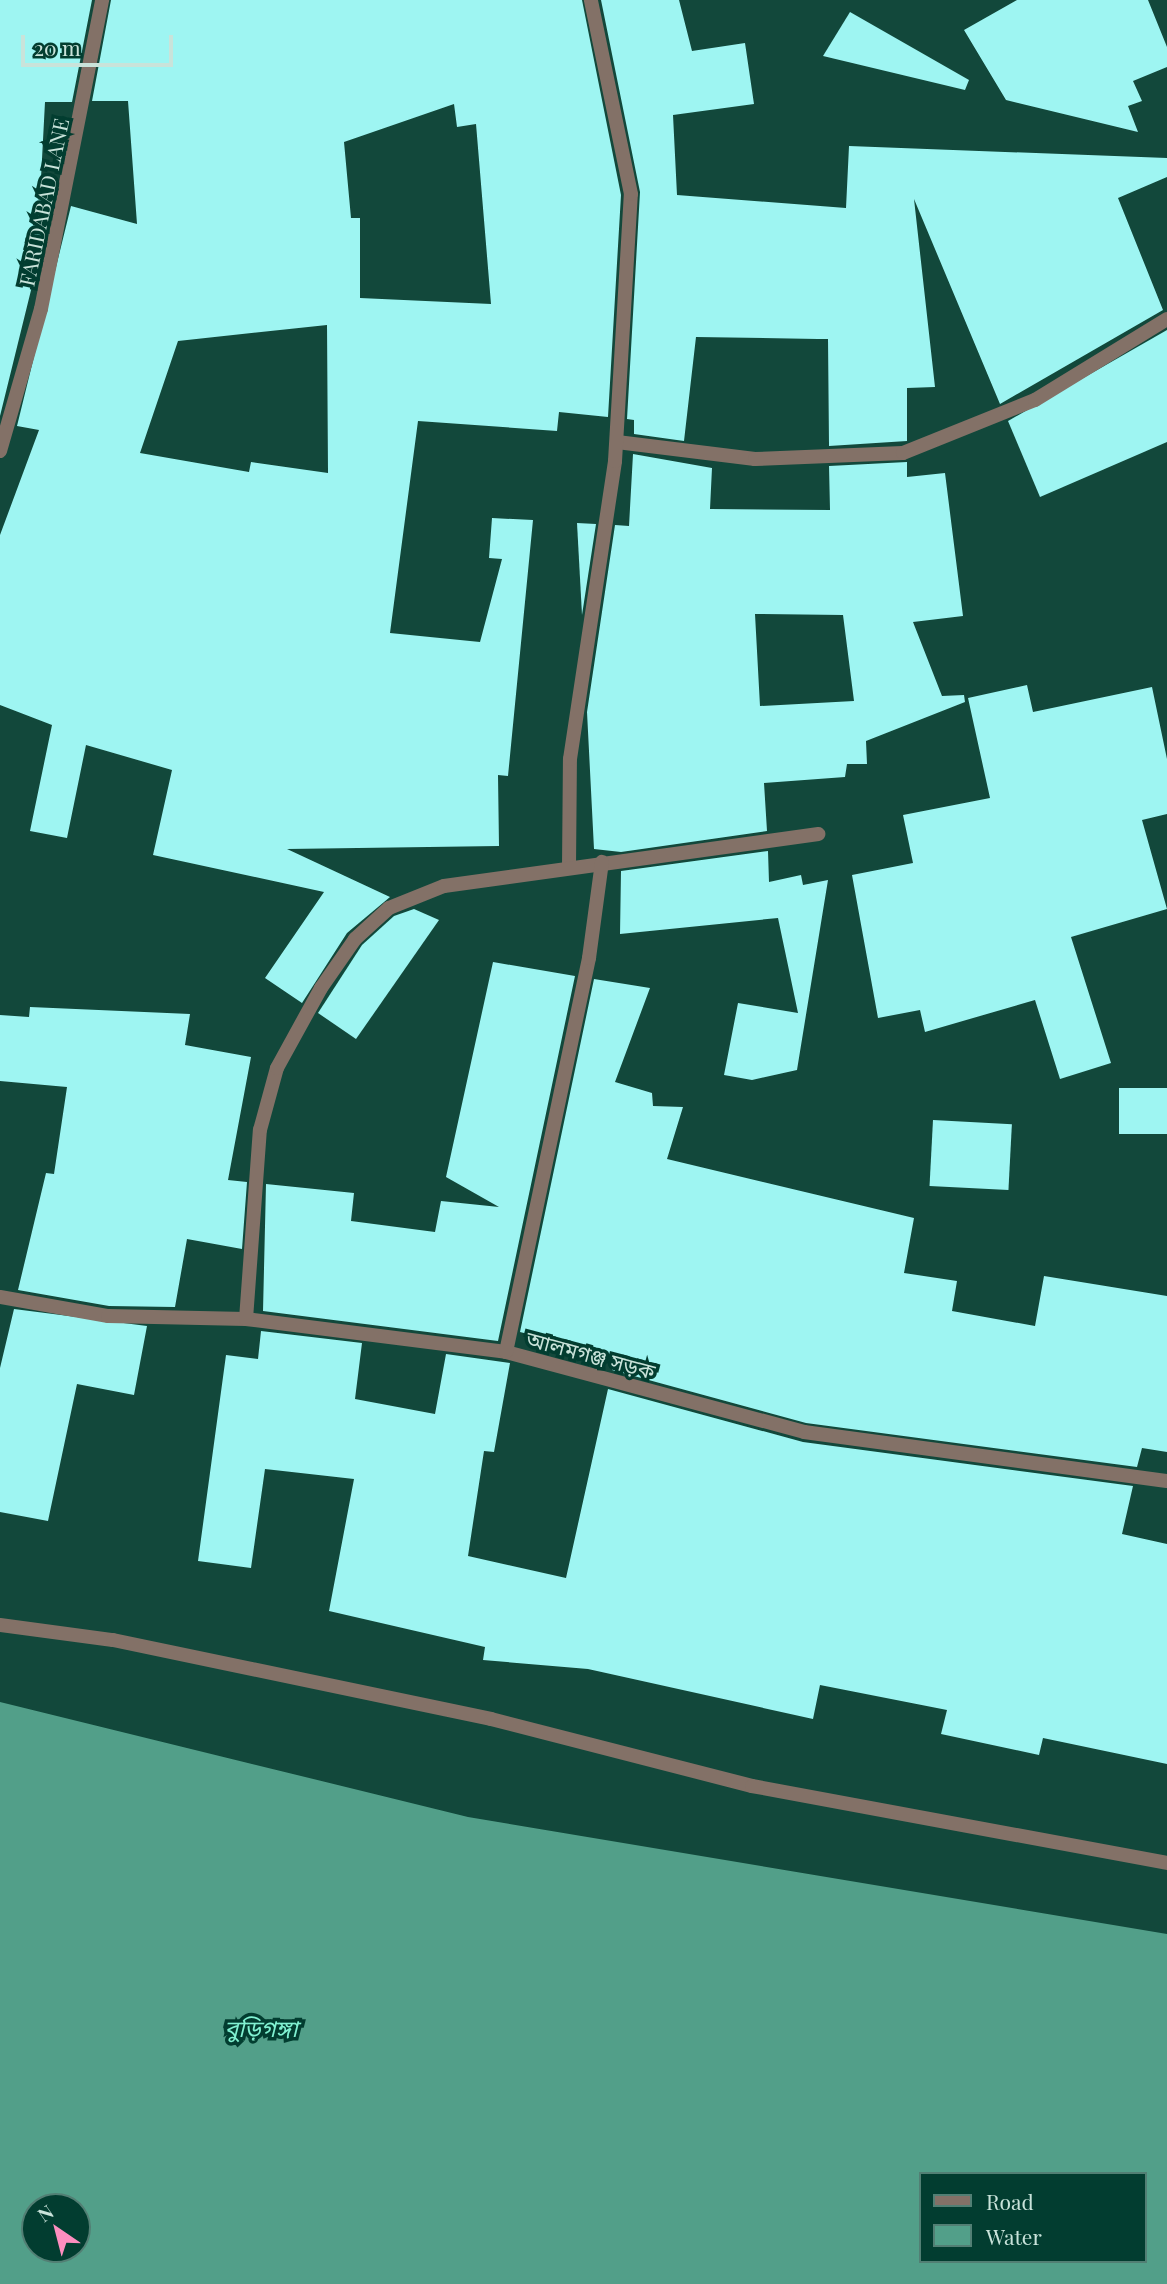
<!DOCTYPE html>
<html>
<head>
<meta charset="utf-8">
<style>
	body { margin:0 }
	#map { position:relative; width:1167px; height:2284px; overflow:hidden; background:#12483b; font-family:"Playfair Display","Noto Sans Bengali",serif }
	div>[style] { position:absolute }
	.water>* { inset:0; background:#529f89 }
	.building>* { inset:0; background:#9ef5f2; transform-origin:0 0 }
	.minor>* { height:14px; margin:-7px; padding:0 7px; transform-origin:7px; border-radius:7px; background:#837167 }
	span { translate:-50% -50%; white-space:nowrap; text-align:center; line-height:1.15; -webkit-text-stroke:7px #023d30; paint-order:stroke }
	.street-label { font-size:21px; color:#c9e3da }
	.water-label { font-size:23px; color:#81f2d2; font-style:italic }
	.legend { position:absolute; left:919px; top:2172px; width:228px; height:91px; box-sizing:border-box; background:#023d30; border:2px solid #527f74; margin:0; padding:9px 12px; list-style:none; font-size:21px; color:#c9e3da }
	.legend li { display:flex; align-items:center; gap:14px; height:35px }
	.legend b { width:35px; border:2px solid #527f74 }
	.north { position:absolute; left:21px; top:2193px; width:70px; height:70px; box-sizing:border-box; background:#023d30; border:2px solid #527f74; border-radius:50%; rotate:325deg; font-size:19px; font-weight:700; line-height:28px; text-align:center; color:#c9e3da }
	.north::after { content:''; display:block; margin:auto; width:24px; height:32px; background:#fd8ebf; clip-path:polygon(50% 0,100% 100%,50% 72%,0 100%) }
	.scale { position:absolute; left:21px; top:35px; width:152px; height:32px; box-sizing:border-box; border:4px solid #c9e3da; border-top:0; padding-left:9px; font-size:21px; line-height:24px; white-space:nowrap; color:#c9e3da; -webkit-text-stroke:5px #023d30; paint-order:stroke }
</style>
</head>
<body>
<div id="map">
	<div class="water">
		<div style="clip-path:polygon(evenodd,0 1702px,468px 1817px,1167px 1934px,1167px 2284px,0 2284px,0 1702px,920px 2174px,1144px 2174px,1144px 2261px,920px 2261px,920px 2174px,0 1702px,35px 2207px,77px 2207px,77px 2249px,35px 2249px,35px 2207px)"></div>
	</div>
	<div class="building">
		<div style="clip-path:polygon(0 0,92px 0,72px 102px,45px 102px,40px 197px,53px 201px,0 416px)"></div>
		<div style="clip-path:polygon(evenodd,111px 0,582px 0,621px 195px,608px 417px,559px 412px,557px 431px,418px 421px,390px 633px,480px 642px,502px 559px,489px 558px,492px 518px,533px 520px,508px 776px,498px 775px,499px 846px,287px 849px,390px 897px,347px 933px,302px 1003px,265px 978px,324px 892px,153px 855px,172px 770px,86px 745px,67px 838px,30px 831px,52px 725px,0 705px,0 535px,39px 430px,17px 426px,71px 206px,137px 224px,128px 101px,92px 101px,111px 0,454px 104px,457px 127px,476px 124px,491px 304px,360px 298px,360px 218px,351px 218px,344px 142px,454px 104px,111px 0,327px 325px,328px 473px,251px 462px,249px 472px,140px 453px,178px 341px,327px 325px)"></div>
		<div style="clip-path:polygon(601px 0,679px 0,692px 51px,745px 43px,754px 104px,673px 115px,677px 195px,846px 208px,849px 146px,1167px 158px,1167px 177px,1118px 198px,1163px 310px,1000px 404px,914px 199px,935px 387px,907px 388px,907px 441px,829px 446px,828px 339px,818px 339px,696px 337px,684px 441px,634px 434px,634px 420px,627px 419px,640px 192px)"></div>
		<div style="clip-path:polygon(1017px 0,1148px 0,1167px 47px,1167px 67px,1133px 81px,1142px 101px,1128px 106px,1138px 132px,1006px 100px,964px 30px)"></div>
		<div style="clip-path:polygon(850px 12px,969px 80px,965px 90px,823px 56px)"></div>
		<div style="clip-path:polygon(1167px 330px,1167px 442px,1040px 497px,1008px 421px)"></div>
		<div style="clip-path:polygon(evenodd,633px 454px,712px 468px,710px 509px,830px 510px,829px 466px,907px 462px,907px 477px,945px 473px,963px 616px,913px 622px,942px 696px,964px 695px,965px 702px,866px 741px,867px 764px,847px 764px,845px 777px,764px 783px,767px 831px,621px 852px,594px 849px,587px 712px,615px 525px,629px 526px,633px 454px,755px 614px,843px 615px,854px 701px,760px 706px,755px 614px)"></div>
		<div style="clip-path:polygon(577px 523px,596px 524px,582px 615px)"></div>
		<div style="clip-path:polygon(1027px 685px,1033px 712px,1152px 687px,1167px 759px,1167px 814px,1142px 820px,1167px 909px,1071px 937px,1111px 1063px,1060px 1079px,1035px 1000px,925px 1032px,920px 1010px,878px 1018px,852px 875px,913px 863px,903px 815px,990px 798px,968px 698px)"></div>
		<div style="clip-path:polygon(768px 851px,769px 882px,801px 875px,803px 885px,828px 880px,797px 1070px,752px 1080px,724px 1075px,738px 1003px,798px 1013px,778px 918px,620px 934px,621px 871px)"></div>
		<div style="clip-path:polygon(414px 909px,439px 920px,356px 1039px,318px 1013px,362px 945px,394px 916px)"></div>
		<div style="clip-path:polygon(493px 962px,575px 976px,498px 1341px,263px 1311px,266px 1184px,354px 1193px,351px 1221px,435px 1232px,441px 1201px,499px 1207px,446px 1177px)"></div>
		<div style="clip-path:polygon(594px 979px,650px 988px,615px 1082px,652px 1093px,653px 1106px,683px 1107px,667px 1159px,914px 1218px,904px 1273px,957px 1281px,952px 1311px,1035px 1326px,1044px 1276px,1167px 1296px,1167px 1452px,1142px 1448px,1137px 1467px,806px 1423px,612px 1370px,615px 1356px,520px 1332px)"></div>
		<div style="clip-path:polygon(30px 1007px,190px 1014px,185px 1045px,251px 1057px,228px 1180px,247px 1182px,242px 1249px,187px 1239px,175px 1307px,109px 1306px,18px 1290px,46px 1173px,54px 1174px,67px 1087px,0 1081px,0 1015px,29px 1017px)"></div>
		<div style="left:1167px;top:1088px;width:46px;height:48px;rotate:90deg"></div>
		<div style="left:933px;top:1120px;width:79px;height:66px;rotate:3deg"></div>
		<div style="clip-path:polygon(14px 1309px,147px 1326px,134px 1395px,77px 1384px,48px 1521px,0 1512px,0 1368px)"></div>
		<div style="clip-path:polygon(261px 1331px,362px 1343px,355px 1399px,435px 1414px,446px 1354px,510px 1363px,494px 1452px,484px 1451px,468px 1556px,566px 1578px,608px 1389px,803px 1442px,1133px 1486px,1122px 1534px,1167px 1544px,1167px 1764px,1043px 1738px,1039px 1755px,941px 1734px,947px 1710px,820px 1685px,813px 1719px,588px 1669px,483px 1660px,485px 1647px,329px 1611px,354px 1479px,265px 1469px,251px 1568px,198px 1561px,226px 1355px,258px 1359px)"></div>
	</div>
	<div class="minor">
		<div style="left:617px;top:442px;width:139px;rotate:7deg"></div>
		<div style="left:755px;top:459px;width:148px;rotate:-2.3deg"></div>
		<div style="left:903px;top:453px;width:142px;rotate:-21.9deg"></div>
		<div style="left:1035px;top:400px;width:155px;rotate:-31.5deg"></div>
		<div style="left:0;top:451px;width:148px;rotate:-73.9deg"></div>
		<div style="left:41px;top:309px;width:315px;rotate:-78.8deg"></div>
		<div style="left:569px;top:867px;width:108px;rotate:-89.5deg"></div>
		<div style="left:570px;top:759px;width:301px;rotate:-81.4deg"></div>
		<div style="left:615px;top:461px;width:267px;rotate:-86.6deg"></div>
		<div style="left:631px;top:194px;width:198px;rotate:-101.7deg"></div>
		<div style="left:0;top:1297px;width:110px;rotate:10deg"></div>
		<div style="left:108px;top:1316px;width:138px;rotate:1.2deg"></div>
		<div style="left:246px;top:1319px;width:262px;rotate:7.2deg"></div>
		<div style="left:506px;top:1352px;width:309px;rotate:15deg"></div>
		<div style="left:804px;top:1432px;width:366px;rotate:7.7deg"></div>
		<div style="left:246px;top:1319px;width:190px;rotate:-85.8deg"></div>
		<div style="left:260px;top:1130px;width:64px;rotate:-74.7deg"></div>
		<div style="left:277px;top:1068px;width:91px;rotate:-61.2deg"></div>
		<div style="left:321px;top:988px;width:60px;rotate:-55.2deg"></div>
		<div style="left:355px;top:939px;width:46px;rotate:-42.4deg"></div>
		<div style="left:389px;top:908px;width:59px;rotate:-21.8deg"></div>
		<div style="left:444px;top:886px;width:378px;rotate:-7.9deg"></div>
		<div style="left:506px;top:1352px;width:403px;rotate:-78.1deg"></div>
		<div style="left:589px;top:958px;width:97px;rotate:-82.3deg"></div>
		<div style="left:0;top:1625px;width:114px;rotate:7.6deg"></div>
		<div style="left:113px;top:1640px;width:386px;rotate:11.8deg"></div>
		<div style="left:491px;top:1719px;width:269px;rotate:14.4deg"></div>
		<div style="left:752px;top:1786px;width:422px;rotate:10.5deg"></div>
	</div>
	<div class="street-label">
		<span style="left:43px;top:202px;rotate:-78deg">FARIDABAD LANE</span>
		<span style="left:591px;top:1354px;rotate:15deg">আলমগঞ্জ সড়ক</span>
	</div>
	<div class="water-label">
		<span style="left:261px;top:2028px">বুড়িগঙ্গা</span>
	</div>
	<ul class="legend">
	<li><b style="height:9px;background:#837167"></b>Road</li>
	<li><b style="height:19px;background:#529f89"></b>Water</li>
	</ul>
	<div class="north">N</div>
	<div class="scale">20 m</div>
</div>
</body>
</html>
